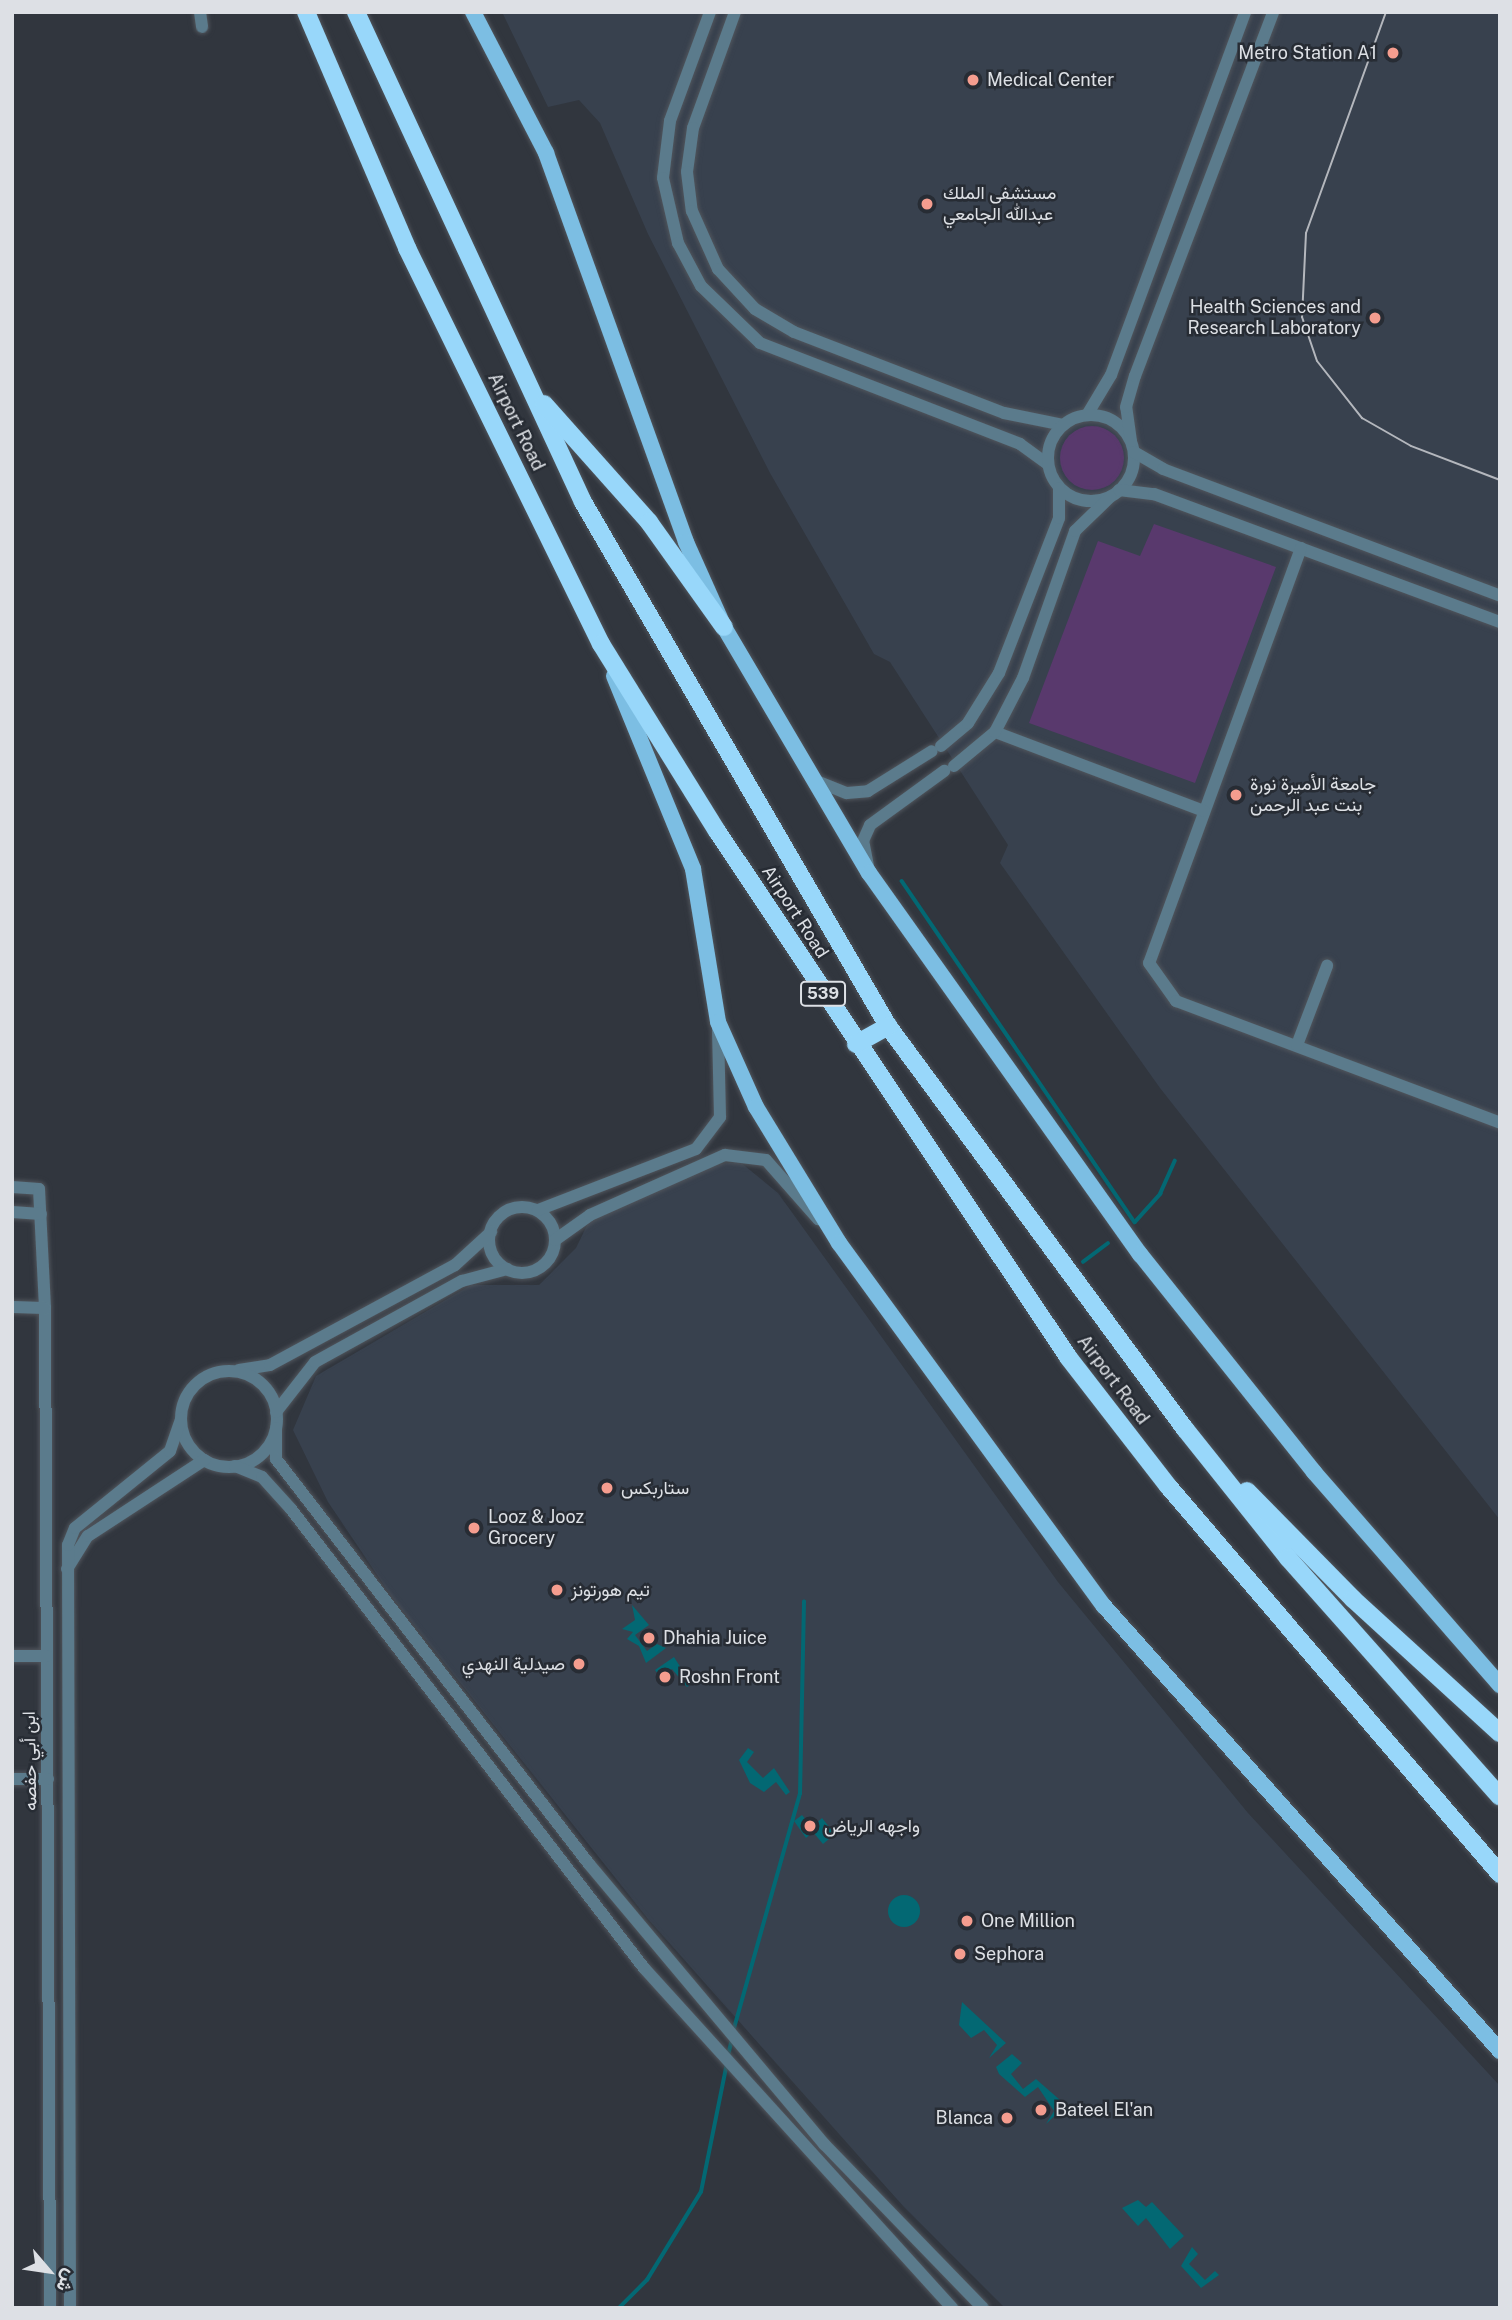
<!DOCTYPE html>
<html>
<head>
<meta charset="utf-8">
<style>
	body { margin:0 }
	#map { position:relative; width:1512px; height:2320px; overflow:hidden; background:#31363e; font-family:"Public Sans",Vazirmatn,sans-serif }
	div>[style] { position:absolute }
	.built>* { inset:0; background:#38414e }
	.green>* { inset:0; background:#59396d }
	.round { border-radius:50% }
	.water>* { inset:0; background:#036873 }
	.stream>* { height:3.5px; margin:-1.75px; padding:0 1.75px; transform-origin:1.75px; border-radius:1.75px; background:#036873 }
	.roads { filter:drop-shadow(0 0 2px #50555c) drop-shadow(0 0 2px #50555c) }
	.minor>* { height:12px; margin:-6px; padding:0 6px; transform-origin:6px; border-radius:6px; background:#5b7b8c }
	.minor>.ring { margin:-6px; padding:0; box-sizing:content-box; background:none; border:12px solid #5b7b8c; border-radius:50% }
	.major>* { height:16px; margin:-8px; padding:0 8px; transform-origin:8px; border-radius:8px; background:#7cbee3 }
	.highway>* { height:18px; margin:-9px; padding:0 9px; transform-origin:9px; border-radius:9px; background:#98d7fa }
	.tram>* { height:2px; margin:-1px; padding:0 1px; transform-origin:1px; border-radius:1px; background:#b4b7bd }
	.dots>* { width:19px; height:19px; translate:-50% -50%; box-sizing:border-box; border:4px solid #272c34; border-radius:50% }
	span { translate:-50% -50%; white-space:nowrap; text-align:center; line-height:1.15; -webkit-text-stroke:5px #272c34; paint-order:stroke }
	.shield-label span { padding:2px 5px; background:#272c34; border:2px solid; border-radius:5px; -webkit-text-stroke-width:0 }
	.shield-label { font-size:16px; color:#dde0e5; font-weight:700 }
	.poi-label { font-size:18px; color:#dde0e5 }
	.right { translate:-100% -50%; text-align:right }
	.left { translate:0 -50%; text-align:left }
	.street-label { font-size:18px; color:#dde0e5 }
	.frame { position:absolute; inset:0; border:14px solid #dde0e5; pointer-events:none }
	.north { position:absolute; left:14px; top:2236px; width:70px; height:70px; -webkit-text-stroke:5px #272c34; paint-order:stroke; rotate:119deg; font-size:19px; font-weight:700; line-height:28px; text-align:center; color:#dde0e5 }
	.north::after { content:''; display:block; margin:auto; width:24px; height:32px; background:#dde0e5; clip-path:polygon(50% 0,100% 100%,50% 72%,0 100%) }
</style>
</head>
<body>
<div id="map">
	<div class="built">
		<div style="clip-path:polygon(502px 12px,1500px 12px,1500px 1520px,1160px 1088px,1000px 863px,1008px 845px,890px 662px,874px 654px,770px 473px,648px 234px,600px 123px,579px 100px,548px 107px)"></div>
		<div style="clip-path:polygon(740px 1162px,778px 1193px,1058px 1582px,1248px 1813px,1500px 2086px,1500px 2308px,1005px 2308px,903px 2206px,648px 1919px,392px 1597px,328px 1502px,293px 1430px,316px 1376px,471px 1285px,539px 1285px,576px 1248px,590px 1219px,718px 1164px)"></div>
	</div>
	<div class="green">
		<div class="round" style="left:1060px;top:426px;width:64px;height:64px"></div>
		<div style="clip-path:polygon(1154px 524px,1276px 567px,1195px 783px,1029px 723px,1098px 541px,1140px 556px)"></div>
	</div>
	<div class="water">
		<div style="clip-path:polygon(632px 1605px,649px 1625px,635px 1635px,647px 1651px,657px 1644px,666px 1648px,646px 1663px,639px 1646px,627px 1639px,633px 1632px,622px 1629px,635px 1620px)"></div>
		<div style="clip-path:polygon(674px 1657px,691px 1684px,687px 1687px,672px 1669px,660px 1677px,655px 1670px)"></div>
		<div style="clip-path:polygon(748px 1748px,754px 1752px,747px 1762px,763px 1778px,774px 1768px,790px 1792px,786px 1795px,776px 1782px,764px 1792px,750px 1783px,739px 1760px)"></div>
		<div style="clip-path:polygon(802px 1815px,812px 1827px,822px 1818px,835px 1834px,823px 1844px,813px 1832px,806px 1838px,794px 1821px)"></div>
		<div class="round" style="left:888px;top:1895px;width:32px;height:32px"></div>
		<div style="clip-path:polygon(962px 2002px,1006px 2043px,989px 2058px,997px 2045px,984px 2030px,971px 2038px,959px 2025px)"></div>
		<div style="clip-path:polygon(1012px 2054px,1022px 2063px,1011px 2074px,1023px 2089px,1036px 2079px,1060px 2100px,1063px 2108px,1046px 2124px,1054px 2111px,1038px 2087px,1025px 2097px,999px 2074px,996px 2067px)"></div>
		<div style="clip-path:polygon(1138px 2200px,1146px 2207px,1152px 2202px,1184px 2236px,1170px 2249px,1146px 2218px,1138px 2226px,1122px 2208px)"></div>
		<div style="clip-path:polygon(1192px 2247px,1198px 2254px,1189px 2264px,1205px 2280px,1215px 2271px,1219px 2275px,1201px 2288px,1181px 2266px)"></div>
	</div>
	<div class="stream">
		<div style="left:902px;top:881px;width:413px;rotate:55.7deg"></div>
		<div style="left:1135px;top:1222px;width:38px;rotate:-48deg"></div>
		<div style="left:1160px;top:1194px;width:36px;rotate:-66deg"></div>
		<div style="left:1083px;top:1262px;width:31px;rotate:-37deg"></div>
		<div style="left:733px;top:2032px;width:247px;rotate:-74.3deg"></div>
		<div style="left:800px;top:1794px;width:192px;rotate:-88.8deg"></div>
		<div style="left:728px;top:2056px;width:17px;rotate:-77deg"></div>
		<div style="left:619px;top:2308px;width:40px;rotate:-45deg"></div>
		<div style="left:647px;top:2280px;width:103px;rotate:-58.5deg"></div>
		<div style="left:701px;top:2192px;width:132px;rotate:-78.6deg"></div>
	</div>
	<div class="roads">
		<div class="minor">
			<div style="left:200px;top:12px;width:15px;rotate:82deg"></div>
			<div style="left:710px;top:12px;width:116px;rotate:110.2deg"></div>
			<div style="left:670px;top:121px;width:57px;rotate:97deg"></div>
			<div style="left:663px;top:178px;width:67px;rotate:77deg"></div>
			<div style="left:678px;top:243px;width:49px;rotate:61.9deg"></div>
			<div style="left:701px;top:286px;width:82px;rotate:44deg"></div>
			<div style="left:760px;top:343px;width:279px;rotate:21.2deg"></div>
			<div style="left:1020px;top:444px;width:34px;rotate:36deg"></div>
			<div style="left:735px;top:12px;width:123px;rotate:109.9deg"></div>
			<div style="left:693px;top:128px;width:44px;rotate:97.8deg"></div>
			<div style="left:687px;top:172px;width:39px;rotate:83deg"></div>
			<div style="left:692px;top:211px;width:64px;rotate:65.9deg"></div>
			<div style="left:718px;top:269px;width:54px;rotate:47.2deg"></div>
			<div style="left:755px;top:309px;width:45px;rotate:30.5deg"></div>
			<div style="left:794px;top:332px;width:225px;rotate:21.1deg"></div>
			<div style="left:1004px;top:413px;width:60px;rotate:11.5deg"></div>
			<div style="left:1087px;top:415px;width:47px;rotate:-59deg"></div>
			<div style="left:1111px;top:375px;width:387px;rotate:-69.7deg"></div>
			<div class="ring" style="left:1048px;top:415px;width:74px;height:74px"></div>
			<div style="left:1131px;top:441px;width:34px;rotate:-98deg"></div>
			<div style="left:1126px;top:407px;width:32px;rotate:-74deg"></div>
			<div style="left:1135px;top:376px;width:389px;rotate:-69.2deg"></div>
			<div style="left:1134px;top:452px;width:34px;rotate:30deg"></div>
			<div style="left:1163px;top:469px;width:360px;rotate:20.6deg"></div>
			<div style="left:1119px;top:490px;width:35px;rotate:7deg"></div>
			<div style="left:1154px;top:494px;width:369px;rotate:20.3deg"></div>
			<div style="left:1301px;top:548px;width:442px;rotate:110.1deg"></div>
			<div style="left:1149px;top:963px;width:47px;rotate:54.6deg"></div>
			<div style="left:1176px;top:1001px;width:346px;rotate:20.6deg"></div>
			<div style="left:995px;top:732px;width:223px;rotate:20.7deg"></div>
			<div style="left:941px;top:746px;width:35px;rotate:-40deg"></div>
			<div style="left:968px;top:723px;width:59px;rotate:-58.2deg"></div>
			<div style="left:999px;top:673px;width:166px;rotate:-68.8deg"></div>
			<div style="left:1059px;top:518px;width:30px;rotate:-90deg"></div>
			<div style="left:954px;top:766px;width:53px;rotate:-39.7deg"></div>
			<div style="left:995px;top:732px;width:61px;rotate:-62.6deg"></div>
			<div style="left:1023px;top:678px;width:156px;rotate:-70.5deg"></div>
			<div style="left:1075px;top:531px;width:49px;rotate:-44.2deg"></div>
			<div style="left:814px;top:780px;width:35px;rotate:22deg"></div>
			<div style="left:847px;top:793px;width:21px;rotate:-5deg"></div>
			<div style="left:868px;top:791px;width:75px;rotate:-32deg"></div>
			<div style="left:868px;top:866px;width:25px;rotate:-101deg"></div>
			<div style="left:863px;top:841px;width:17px;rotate:-66deg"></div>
			<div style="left:870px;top:825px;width:92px;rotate:-36.1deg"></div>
			<div style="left:1297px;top:1045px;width:85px;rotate:-69.2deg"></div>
			<div style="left:12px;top:1187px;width:27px;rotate:4deg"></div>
			<div style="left:39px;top:1189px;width:119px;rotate:87.1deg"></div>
			<div style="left:45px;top:1308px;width:1000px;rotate:89.71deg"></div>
			<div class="ring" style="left:489px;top:1207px;width:54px;height:54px"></div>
			<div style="left:538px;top:1210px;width:169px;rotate:-21.1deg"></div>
			<div style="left:696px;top:1149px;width:40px;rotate:-53deg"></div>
			<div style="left:720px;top:1117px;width:91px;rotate:-91.3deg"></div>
			<div style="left:12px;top:1212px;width:29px;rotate:4deg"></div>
			<div style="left:555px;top:1240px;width:43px;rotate:-35.5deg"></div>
			<div style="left:590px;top:1215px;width:148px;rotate:-24deg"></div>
			<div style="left:725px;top:1155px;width:41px;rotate:7deg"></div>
			<div style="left:766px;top:1160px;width:79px;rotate:48.6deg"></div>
			<div style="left:12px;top:1307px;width:33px;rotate:2deg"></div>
			<div style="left:239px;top:1370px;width:31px;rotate:-9deg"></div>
			<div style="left:270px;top:1365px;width:210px;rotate:-28.4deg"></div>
			<div style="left:455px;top:1265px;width:49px;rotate:-42.5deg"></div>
			<div class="ring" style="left:181px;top:1371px;width:84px;height:84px"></div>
			<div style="left:276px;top:1412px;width:63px;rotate:-52deg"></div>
			<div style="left:315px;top:1362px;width:168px;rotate:-28.9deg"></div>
			<div style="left:462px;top:1281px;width:47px;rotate:-14.9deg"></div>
			<div style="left:276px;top:1428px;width:31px;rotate:90deg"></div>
			<div style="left:276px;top:1459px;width:512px;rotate:52.3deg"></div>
			<div style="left:589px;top:1864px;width:366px;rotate:50deg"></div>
			<div style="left:824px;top:2144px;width:228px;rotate:45.9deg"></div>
			<div style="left:235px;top:1466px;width:29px;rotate:22deg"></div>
			<div style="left:262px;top:1477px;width:43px;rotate:47.8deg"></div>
			<div style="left:291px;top:1509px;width:579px;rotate:52.44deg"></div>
			<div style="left:644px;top:1968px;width:459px;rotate:47.8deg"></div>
			<div style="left:67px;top:1569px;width:39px;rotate:-58deg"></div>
			<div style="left:88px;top:1536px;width:139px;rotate:-33.2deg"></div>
			<div style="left:12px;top:1656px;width:35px"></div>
			<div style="left:12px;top:1779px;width:36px"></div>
			<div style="left:70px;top:2308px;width:763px;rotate:-90.15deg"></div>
			<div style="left:68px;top:1545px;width:18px;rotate:-68deg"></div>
			<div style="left:75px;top:1528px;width:122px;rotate:-39deg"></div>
			<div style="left:170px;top:1451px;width:34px;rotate:-71deg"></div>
		</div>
		<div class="major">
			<div style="left:473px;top:12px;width:159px;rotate:62.6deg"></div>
			<div style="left:546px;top:153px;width:413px;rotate:70.2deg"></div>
			<div style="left:686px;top:542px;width:93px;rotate:65.9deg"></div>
			<div style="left:724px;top:627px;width:286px;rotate:59.5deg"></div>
			<div style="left:869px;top:873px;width:468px;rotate:54.6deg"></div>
			<div style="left:1140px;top:1254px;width:279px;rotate:51.4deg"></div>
			<div style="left:1314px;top:1472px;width:283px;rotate:48.9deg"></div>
			<div style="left:614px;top:676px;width:209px;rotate:67.7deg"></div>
			<div style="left:693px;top:869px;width:155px;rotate:80.7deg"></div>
			<div style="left:718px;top:1022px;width:93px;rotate:65.9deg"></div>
			<div style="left:756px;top:1107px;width:159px;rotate:58.6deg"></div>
			<div style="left:839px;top:1243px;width:449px;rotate:53.9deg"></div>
			<div style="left:1104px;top:1606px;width:596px;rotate:48.33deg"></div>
		</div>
		<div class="highway">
			<div style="left:306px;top:12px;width:257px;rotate:66.8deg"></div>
			<div style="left:407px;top:248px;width:441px;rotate:63.9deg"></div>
			<div style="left:601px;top:644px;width:220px;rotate:58.2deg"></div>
			<div style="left:717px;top:831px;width:632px;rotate:56.28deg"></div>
			<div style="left:1068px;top:1357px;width:163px;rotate:52.2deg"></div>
			<div style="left:1168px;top:1486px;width:511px;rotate:49.45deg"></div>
			<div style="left:356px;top:12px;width:540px;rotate:65.14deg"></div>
			<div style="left:583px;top:502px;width:606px;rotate:59.8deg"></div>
			<div style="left:888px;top:1026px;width:501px;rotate:53.61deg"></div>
			<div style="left:1185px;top:1429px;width:165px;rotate:51.4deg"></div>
			<div style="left:1288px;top:1558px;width:319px;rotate:48.4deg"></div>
			<div style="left:544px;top:404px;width:158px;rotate:48.3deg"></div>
			<div style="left:649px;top:522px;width:129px;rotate:54.5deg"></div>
			<div style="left:856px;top:1044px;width:37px;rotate:-29deg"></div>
			<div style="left:1247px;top:1491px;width:151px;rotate:45.5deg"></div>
			<div style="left:1353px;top:1599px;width:199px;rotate:42.4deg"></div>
		</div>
	</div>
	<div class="tram">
		<div style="left:1386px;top:12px;width:235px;rotate:109.9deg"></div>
		<div style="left:1306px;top:233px;width:84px;rotate:92.7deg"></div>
		<div style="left:1302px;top:317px;width:46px;rotate:71.2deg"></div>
		<div style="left:1317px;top:361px;width:73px;rotate:51.7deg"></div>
		<div style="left:1362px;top:418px;width:56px;rotate:29.7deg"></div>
		<div style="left:1411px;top:446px;width:95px;rotate:20.9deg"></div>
	</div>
	<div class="dots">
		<div style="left:1393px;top:53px;background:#f59d8f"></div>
		<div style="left:973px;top:80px;background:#f59d8f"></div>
		<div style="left:927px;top:204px;background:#f59d8f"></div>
		<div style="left:1375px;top:318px;background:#f59d8f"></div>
		<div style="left:1236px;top:795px;background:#f59d8f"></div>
		<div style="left:607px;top:1488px;background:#f59d8f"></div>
		<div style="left:474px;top:1528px;background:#f59d8f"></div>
		<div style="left:557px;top:1590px;background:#f59d8f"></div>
		<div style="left:649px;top:1638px;background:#f59d8f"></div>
		<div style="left:579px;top:1664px;background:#f59d8f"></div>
		<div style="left:665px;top:1677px;background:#f59d8f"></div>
		<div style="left:810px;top:1826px;background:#f59d8f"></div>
		<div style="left:967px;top:1921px;background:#f59d8f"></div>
		<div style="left:960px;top:1954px;background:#f59d8f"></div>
		<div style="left:1041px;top:2110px;background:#f59d8f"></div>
		<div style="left:1007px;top:2118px;background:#f59d8f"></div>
	</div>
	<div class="shield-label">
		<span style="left:823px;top:994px">539</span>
	</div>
	<div class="poi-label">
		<span class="right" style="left:1377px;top:53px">Metro Station A1</span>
		<span class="left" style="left:987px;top:80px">Medical Center</span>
		<span class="left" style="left:943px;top:204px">مستشفى الملك<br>عبدالله الجامعي</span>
		<span class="right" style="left:1361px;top:318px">Health Sciences and<br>Research Laboratory</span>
		<span class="left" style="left:1250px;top:795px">جامعة الأميرة نورة<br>بنت عبد الرحمن</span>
		<span class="left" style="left:621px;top:1488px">ستاربكس</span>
		<span class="left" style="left:488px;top:1528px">Looz &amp; Jooz<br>Grocery</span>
		<span class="left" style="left:571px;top:1590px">تيم هورتونز</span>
		<span class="left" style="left:663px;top:1638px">Dhahia Juice</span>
		<span class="right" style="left:565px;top:1664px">صيدلية النهدي</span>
		<span class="left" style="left:679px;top:1677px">Roshn Front</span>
		<span class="left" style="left:824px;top:1826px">واجهه الرياض</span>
		<span class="left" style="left:981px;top:1921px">One Million</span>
		<span class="left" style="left:974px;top:1954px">Sephora</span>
		<span class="left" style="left:1055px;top:2110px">Bateel El'an</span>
		<span class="right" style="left:993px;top:2118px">Blanca</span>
	</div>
	<div class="street-label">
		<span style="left:516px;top:422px;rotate:64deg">Airport Road</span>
		<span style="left:795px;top:912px;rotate:57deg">Airport Road</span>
		<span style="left:1113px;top:1380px;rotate:53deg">Airport Road</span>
		<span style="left:30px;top:1761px;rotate:-91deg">ابن أبي حفصه</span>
	</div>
	<div class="frame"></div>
	<div class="north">ش</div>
</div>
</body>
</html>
